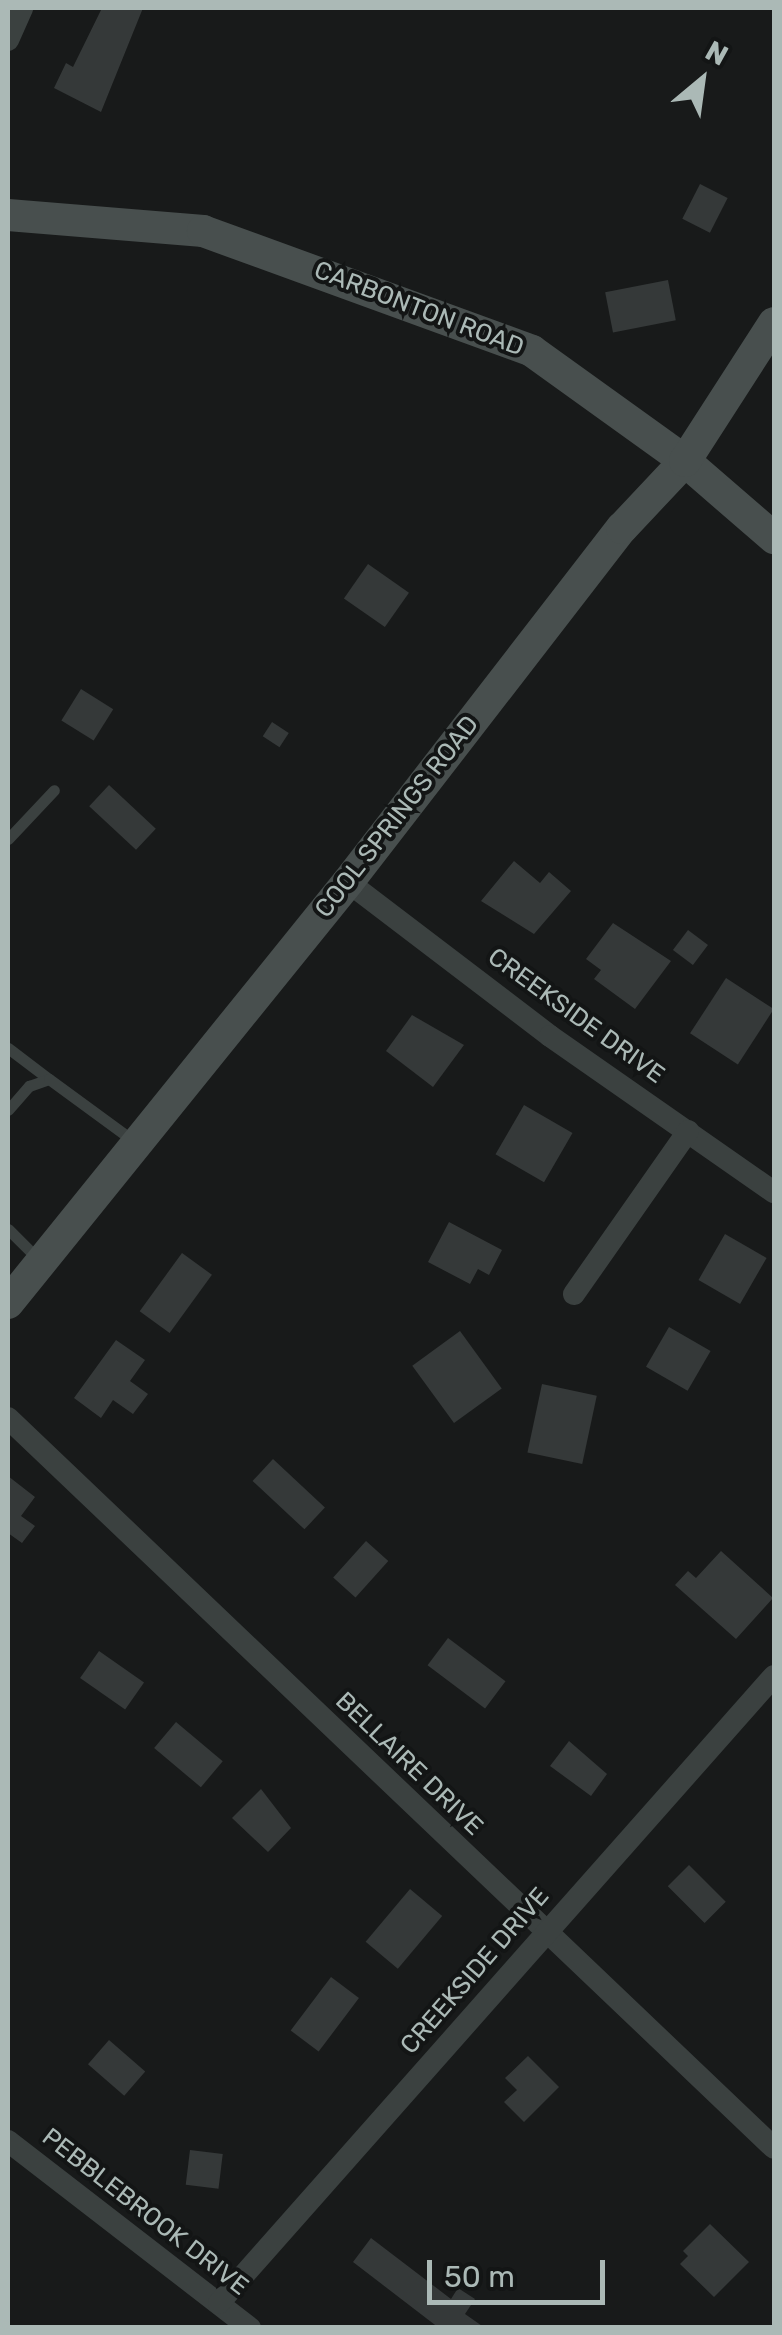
<!DOCTYPE html>
<html>
<head>
<meta charset="utf-8">
<style>
	body { margin:0 }
	#map { position:relative; width:782px; height:2335px; overflow:hidden; background:#181a1a; font-family:Rubik,sans-serif }
	div>[style] { position:absolute }
	.building>* { inset:0; background:#353939; transform-origin:0 0 }
	.lane>* { height:11px; margin:-5.5px; padding:0 5.5px; transform-origin:5.5px; border-radius:5.5px; background:#3b4140 }
	.street>* { height:22px; margin:-11px; padding:0 11px; transform-origin:11px; border-radius:11px; background:#3b4140 }
	.secondary>* { height:32px; margin:-16px; padding:0 16px; transform-origin:16px; border-radius:16px; background:#484f4e }
	span { translate:-50% -50%; white-space:nowrap; text-align:center; line-height:1.15; -webkit-text-stroke:8px #131515; paint-order:stroke }
	.street-label { font-size:25px; color:#abb9b6 }
	.frame { position:absolute; inset:0; border:10px solid #abb9b6; pointer-events:none }
	.north { position:absolute; left:652px; top:30px; width:100px; height:100px; -webkit-text-stroke:8px #131515; paint-order:stroke; rotate:29deg; font-size:28px; font-weight:700; line-height:40px; text-align:center; color:#abb9b6 }
	.north::after { content:''; display:block; margin:auto; width:35px; height:45px; background:#abb9b6; clip-path:polygon(50% 0,100% 100%,50% 72%,0 100%) }
	.scale { position:absolute; left:427px; top:2260px; width:178px; height:45px; box-sizing:border-box; border:5px solid #abb9b6; border-top:0; padding-left:12px; font-size:30px; line-height:35px; white-space:nowrap; color:#abb9b6; -webkit-text-stroke:8px #131515; paint-order:stroke }
</style>
</head>
<body>
<div id="map">
	<div class="building">
		<div style="clip-path:polygon(102px 8px,143px 8px,101px 112px,54px 88px,66px 63px,73px 67px)"></div>
		<div style="left:700px;top:184px;width:31px;height:39px;rotate:27deg"></div>
		<div style="left:668px;top:280px;width:41px;height:64px;rotate:79deg"></div>
		<div style="left:368px;top:564px;width:50px;height:42px;rotate:35deg"></div>
		<div style="left:81px;top:689px;width:38px;height:37px;rotate:32deg"></div>
		<div style="left:272px;top:722px;width:20px;height:17px;rotate:33deg"></div>
		<div style="left:109px;top:785px;width:64px;height:29px;rotate:43deg"></div>
		<div style="clip-path:polygon(514px 861px,540px 883px,549px 872px,571px 891px,534px 934px,481px 901px)"></div>
		<div style="clip-path:polygon(613px 923px,671px 961px,635px 1009px,594px 979px,601px 970px,586px 959px)"></div>
		<div style="left:688px;top:930px;width:25px;height:25px;rotate:37deg"></div>
		<div style="left:726px;top:978px;width:57px;height:66px;rotate:33deg"></div>
		<div style="clip-path:polygon(412px 1015px,464px 1045px,433px 1087px,386px 1051px)"></div>
		<div style="left:524px;top:1105px;width:56px;height:57px;rotate:30deg"></div>
		<div style="clip-path:polygon(449px 1222px,502px 1250px,489px 1275px,478px 1269px,470px 1284px,428px 1262px)"></div>
		<div style="left:725px;top:1234px;width:48px;height:53px;rotate:30deg"></div>
		<div style="left:182px;top:1253px;width:37px;height:72px;rotate:36deg"></div>
		<div style="left:669px;top:1327px;width:48px;height:46px;rotate:30deg"></div>
		<div style="left:460px;top:1331px;width:71px;height:59px;rotate:54deg"></div>
		<div style="clip-path:polygon(116px 1340px,145px 1360px,130px 1381px,148px 1394px,133px 1414px,113px 1400px,101px 1418px,74px 1398px)"></div>
		<div style="left:542px;top:1384px;width:56px;height:70px;rotate:12deg"></div>
		<div style="left:273px;top:1459px;width:71px;height:30px;rotate:43deg"></div>
		<div style="clip-path:polygon(8px 1476px,35px 1497px,21px 1516px,35px 1526px,22px 1543px,8px 1533px)"></div>
		<div style="left:366px;top:1541px;width:30px;height:49px;rotate:42deg"></div>
		<div style="clip-path:polygon(721px 1551px,773px 1598px,736px 1639px,675px 1585px,688px 1571px,696px 1578px)"></div>
		<div style="left:448px;top:1638px;width:72px;height:34px;rotate:37deg"></div>
		<div style="left:99px;top:1651px;width:55px;height:33px;rotate:35deg"></div>
		<div style="left:176px;top:1722px;width:61px;height:34px;rotate:40deg"></div>
		<div style="clip-path:polygon(569px 1741px,607px 1774px,591px 1796px,550px 1766px)"></div>
		<div style="clip-path:polygon(261px 1789px,291px 1828px,268px 1852px,232px 1818px)"></div>
		<div style="left:689px;top:1865px;width:52px;height:30px;rotate:45deg"></div>
		<div style="left:410px;top:1889px;width:42px;height:69px;rotate:40deg"></div>
		<div style="left:331px;top:1977px;width:35px;height:67px;rotate:37deg"></div>
		<div style="left:109px;top:2040px;width:48px;height:32px;rotate:41deg"></div>
		<div style="clip-path:polygon(528px 2056px,559px 2087px,524px 2122px,504px 2102px,517px 2090px,505px 2078px)"></div>
		<div style="left:190px;top:2150px;width:33px;height:35px;rotate:7deg"></div>
		<div style="clip-path:polygon(710px 2224px,749px 2262px,714px 2297px,680px 2264px,688px 2256px,683px 2251px)"></div>
		<div style="clip-path:polygon(371px 2238px,451px 2299px,458px 2288px,475px 2299px,465px 2314px,485px 2328px,439px 2328px,353px 2262px)"></div>
	</div>
	<div class="lane">
		<div style="left:8px;top:839px;width:67px;rotate:-46.8deg"></div>
		<div style="left:8px;top:1048px;width:51px;rotate:37.1deg"></div>
		<div style="left:8px;top:1110px;width:32px;rotate:-49deg"></div>
		<div style="left:29px;top:1086px;width:21px;rotate:-19deg"></div>
		<div style="left:49px;top:1079px;width:107px;rotate:36.2deg"></div>
		<div style="left:8px;top:1229px;width:42px;rotate:45deg"></div>
	</div>
	<div class="street">
		<div style="left:8px;top:40px;width:35px;rotate:-66deg"></div>
		<div style="left:348px;top:882px;width:254px;rotate:37.3deg"></div>
		<div style="left:550px;top:1036px;width:273px;rotate:34.9deg"></div>
		<div style="left:574px;top:1294px;width:199px;rotate:-55deg"></div>
		<div style="left:8px;top:1418px;width:1058px;rotate:43.62deg"></div>
		<div style="left:8px;top:2141px;width:306px;rotate:37.7deg"></div>
		<div style="left:219px;top:2303px;width:837px;rotate:-48.49deg"></div>
	</div>
	<div class="secondary">
		<div style="left:8px;top:215px;width:196px;rotate:4.7deg"></div>
		<div style="left:203px;top:231px;width:350px;rotate:20deg"></div>
		<div style="left:532px;top:351px;width:188px;rotate:35.7deg"></div>
		<div style="left:685px;top:461px;width:118px;rotate:40.9deg"></div>
		<div style="left:8px;top:1303px;width:541px;rotate:-51.08deg"></div>
		<div style="left:348px;top:882px;width:448px;rotate:-52.3deg"></div>
		<div style="left:622px;top:528px;width:92px;rotate:-46.8deg"></div>
		<div style="left:685px;top:461px;width:164px;rotate:-57.2deg"></div>
	</div>
	<div class="street-label">
		<span style="left:419px;top:309px;rotate:21deg">CARBONTON ROAD</span>
		<span style="left:397px;top:817px;rotate:-52deg">COOL SPRINGS ROAD</span>
		<span style="left:576px;top:1016px;rotate:36deg">CREEKSIDE DRIVE</span>
		<span style="left:409px;top:1764px;rotate:44deg">BELLAIRE DRIVE</span>
		<span style="left:475px;top:1971px;rotate:-49deg">CREEKSIDE DRIVE</span>
		<span style="left:145px;top:2212px;rotate:38deg">PEBBLEBROOK DRIVE</span>
	</div>
	<div class="frame"></div>
	<div class="north">N</div>
	<div class="scale">50 m</div>
</div>
</body>
</html>
